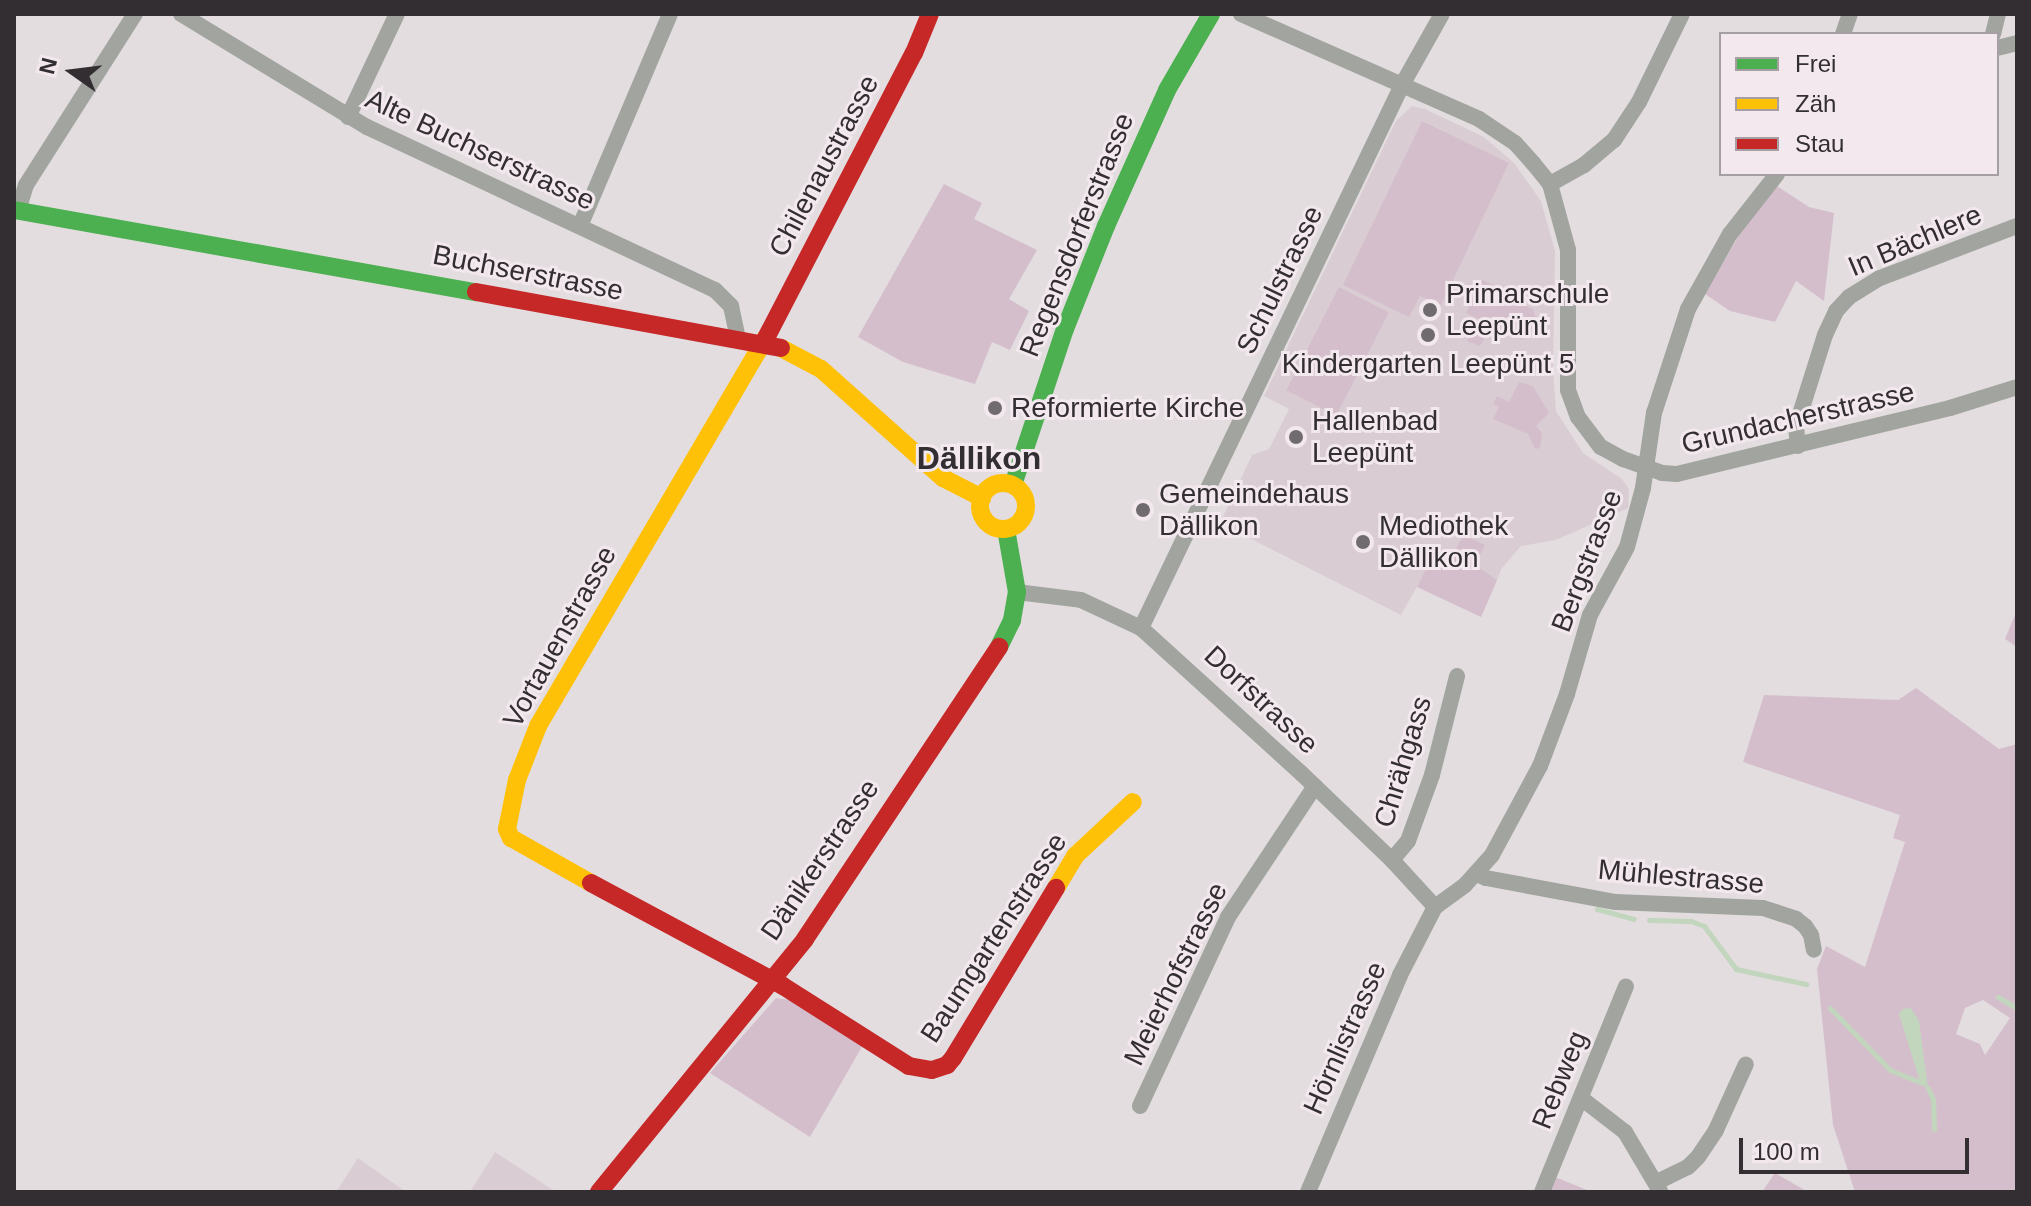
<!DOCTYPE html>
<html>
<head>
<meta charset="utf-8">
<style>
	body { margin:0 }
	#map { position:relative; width:2031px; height:1206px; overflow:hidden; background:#e3dde0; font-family:Arial,sans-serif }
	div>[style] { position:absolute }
	.built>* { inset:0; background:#d9cdd3 }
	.green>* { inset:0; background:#d5becc; transform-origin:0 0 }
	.water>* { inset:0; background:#c2d5bd }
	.stream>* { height:5px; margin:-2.5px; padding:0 2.5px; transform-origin:2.5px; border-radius:2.5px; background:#c2d5bd }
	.street>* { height:16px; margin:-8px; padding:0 8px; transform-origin:8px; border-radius:8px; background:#a2a59f }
	.fast>* { height:18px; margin:-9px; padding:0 9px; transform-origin:9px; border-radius:9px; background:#4caf50 }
	.slow>* { height:18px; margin:-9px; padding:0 9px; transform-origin:9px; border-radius:9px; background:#ffc107 }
	.slow>.ring { margin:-9px; padding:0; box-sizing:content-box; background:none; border:18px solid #ffc107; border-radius:50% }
	.jam>* { height:18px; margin:-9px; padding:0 9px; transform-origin:9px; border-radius:9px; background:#c62828 }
	.dots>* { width:22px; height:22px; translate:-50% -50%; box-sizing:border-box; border:4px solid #f2e8ee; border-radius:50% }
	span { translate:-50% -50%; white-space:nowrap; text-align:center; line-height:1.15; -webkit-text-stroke:6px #f2e8ee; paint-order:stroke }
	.street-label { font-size:28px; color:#322e31 }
	.poi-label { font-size:28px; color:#322e31 }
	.left { translate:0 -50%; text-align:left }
	.quarter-label { font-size:32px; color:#322e31; font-weight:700 }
	.frame { position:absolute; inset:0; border:16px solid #322e31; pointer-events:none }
	.legend { position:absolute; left:1719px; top:32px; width:280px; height:144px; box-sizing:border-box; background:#f2e8ee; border:2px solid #a59ea2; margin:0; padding:10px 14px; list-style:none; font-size:24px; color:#322e31 }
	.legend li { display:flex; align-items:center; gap:16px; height:40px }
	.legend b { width:40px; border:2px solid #a59ea2 }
	.north { position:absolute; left:32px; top:32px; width:80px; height:80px; -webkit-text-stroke:6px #f2e8ee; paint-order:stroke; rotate:284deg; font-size:22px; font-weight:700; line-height:32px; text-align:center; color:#322e31 }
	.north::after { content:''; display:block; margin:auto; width:28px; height:36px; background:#322e31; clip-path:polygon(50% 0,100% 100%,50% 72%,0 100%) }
	.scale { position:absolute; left:1739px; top:1138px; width:230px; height:36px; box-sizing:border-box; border:4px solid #322e31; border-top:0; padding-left:10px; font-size:24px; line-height:28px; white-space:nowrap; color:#322e31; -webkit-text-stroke:6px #f2e8ee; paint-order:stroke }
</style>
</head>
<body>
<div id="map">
	<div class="built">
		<div style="clip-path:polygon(1412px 106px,1425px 109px,1484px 137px,1514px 163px,1541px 201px,1555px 251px,1553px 369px,1556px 411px,1583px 453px,1622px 479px,1629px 489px,1628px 508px,1556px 540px,1521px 546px,1502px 568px,1483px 613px,1419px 583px,1401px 615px,1220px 523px,1252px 455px,1269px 449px,1289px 409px,1264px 396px,1396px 121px)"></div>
		<div style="clip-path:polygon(495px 1152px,556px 1192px,470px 1192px)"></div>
		<div style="clip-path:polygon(358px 1158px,406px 1192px,336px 1192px)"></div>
	</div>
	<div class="green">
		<div style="clip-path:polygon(1422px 121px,1509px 163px,1441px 305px,1420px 296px,1409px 317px,1343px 285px)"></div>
		<div style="clip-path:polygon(944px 184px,982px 203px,974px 219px,1037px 250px,1009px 299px,1029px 311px,1010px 350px,992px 342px,975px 384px,903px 362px,858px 337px)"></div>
		<div style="clip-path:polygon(1777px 186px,1809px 207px,1834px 213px,1824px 301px,1796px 281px,1775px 322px,1730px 311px,1705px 294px,1745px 225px)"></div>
		<div style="clip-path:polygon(1481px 279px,1501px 289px,1499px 294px,1533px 309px,1538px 324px,1522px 340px,1492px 325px,1480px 346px,1467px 341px,1478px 319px,1466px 313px)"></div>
		<div style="left:1339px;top:287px;width:56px;height:116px;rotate:27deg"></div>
		<div style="clip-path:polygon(1519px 382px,1533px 386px,1549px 413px,1536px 426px,1542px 433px,1540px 448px,1535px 449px,1528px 434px,1493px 419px,1499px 407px,1493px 404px,1497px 396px,1509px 402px)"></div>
		<div style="clip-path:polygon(1463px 535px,1485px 545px,1475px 565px,1497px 580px,1481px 617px,1417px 587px,1437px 547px,1453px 555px)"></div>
		<div style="clip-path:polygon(2017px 610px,2017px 647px,2005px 639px)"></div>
		<div style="clip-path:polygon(evenodd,1916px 688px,1999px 749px,2017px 744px,2017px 1192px,1855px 1192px,1833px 1125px,1817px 969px,1826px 946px,1865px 967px,1905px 842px,1893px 838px,1900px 815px,1743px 762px,1764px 695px,1898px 700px,1916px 688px,1983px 1000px,2010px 1018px,1985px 1055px,1980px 1044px,1956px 1034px,1965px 1008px,1983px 1000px)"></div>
		<div style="clip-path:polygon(776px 998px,791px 1000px,863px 1045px,810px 1137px,710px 1073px)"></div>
		<div style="clip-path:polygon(1775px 1173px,1808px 1192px,1762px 1192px)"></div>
		<div style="clip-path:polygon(1555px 1177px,1592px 1192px,1549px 1192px)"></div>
	</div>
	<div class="water">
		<div style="clip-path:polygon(1911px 1008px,1919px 1021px,1928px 1088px,1921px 1085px,1899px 1014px,1903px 1009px)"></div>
	</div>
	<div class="stream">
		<div style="left:1597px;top:909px;width:38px;rotate:15deg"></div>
		<div style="left:1649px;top:920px;width:42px;rotate:1.4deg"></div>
		<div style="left:1691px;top:921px;width:14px;rotate:21deg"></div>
		<div style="left:1704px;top:926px;width:54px;rotate:53.3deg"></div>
		<div style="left:1736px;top:969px;width:72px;rotate:12.1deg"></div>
		<div style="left:1998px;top:997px;width:22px;rotate:30deg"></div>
		<div style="left:1830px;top:1008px;width:86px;rotate:45.9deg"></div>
		<div style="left:1890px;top:1070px;width:32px;rotate:22deg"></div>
		<div style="left:1928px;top:1088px;width:12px;rotate:66deg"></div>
		<div style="left:1933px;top:1099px;width:30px;rotate:88deg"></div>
	</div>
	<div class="street">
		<div style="left:181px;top:14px;width:218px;rotate:31.3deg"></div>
		<div style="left:367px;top:127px;width:384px;rotate:25.1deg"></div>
		<div style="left:715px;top:290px;width:23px;rotate:45deg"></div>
		<div style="left:731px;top:306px;width:34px;rotate:78deg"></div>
		<div style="left:1241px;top:14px;width:260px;rotate:23.8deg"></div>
		<div style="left:1479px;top:119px;width:43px;rotate:33.7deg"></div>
		<div style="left:1515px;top:143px;width:27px;rotate:48deg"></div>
		<div style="left:1533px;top:163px;width:27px;rotate:51deg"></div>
		<div style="left:1550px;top:184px;width:68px;rotate:74.7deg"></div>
		<div style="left:1568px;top:250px;width:140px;rotate:90deg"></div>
		<div style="left:1568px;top:390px;width:29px;rotate:70deg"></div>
		<div style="left:1578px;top:417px;width:38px;rotate:53deg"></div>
		<div style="left:1601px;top:447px;width:25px;rotate:29deg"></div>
		<div style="left:1623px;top:459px;width:41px;rotate:19.7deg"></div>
		<div style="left:1662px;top:473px;width:15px;rotate:4deg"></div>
		<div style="left:1677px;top:474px;width:281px;rotate:-13.6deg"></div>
		<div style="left:1950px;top:408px;width:70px;rotate:-17.4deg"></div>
		<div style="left:1843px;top:34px;width:21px;rotate:-71deg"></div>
		<div style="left:1993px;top:34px;width:21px;rotate:-76deg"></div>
		<div style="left:1997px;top:48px;width:21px;rotate:-14deg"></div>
		<div style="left:348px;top:117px;width:114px;rotate:-64.6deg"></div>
		<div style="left:1550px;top:184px;width:39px;rotate:-29deg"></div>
		<div style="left:1584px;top:165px;width:39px;rotate:-40deg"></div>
		<div style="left:1614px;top:140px;width:45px;rotate:-56.7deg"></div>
		<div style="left:1639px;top:102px;width:98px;rotate:-64deg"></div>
		<div style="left:18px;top:211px;width:27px;rotate:-73deg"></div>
		<div style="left:26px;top:185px;width:203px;rotate:-57.5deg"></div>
		<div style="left:580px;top:226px;width:230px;rotate:-67deg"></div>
		<div style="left:1798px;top:446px;width:19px;rotate:-96deg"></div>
		<div style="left:1796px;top:427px;width:96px;rotate:-72.5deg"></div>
		<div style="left:1825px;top:335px;width:26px;rotate:-65deg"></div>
		<div style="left:1836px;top:311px;width:19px;rotate:-47deg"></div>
		<div style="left:1849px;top:297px;width:36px;rotate:-32deg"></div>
		<div style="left:1880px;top:278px;width:147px;rotate:-20.8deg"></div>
		<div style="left:1017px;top:592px;width:64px;rotate:7.1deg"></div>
		<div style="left:1081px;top:600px;width:66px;rotate:25deg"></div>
		<div style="left:1141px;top:628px;width:217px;rotate:42.2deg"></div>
		<div style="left:1302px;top:774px;width:124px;rotate:43.7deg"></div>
		<div style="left:1392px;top:860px;width:64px;rotate:47.5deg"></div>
		<div style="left:1141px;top:628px;width:602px;rotate:-64.33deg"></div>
		<div style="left:1402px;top:85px;width:81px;rotate:-60.6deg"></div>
		<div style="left:1392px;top:860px;width:25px;rotate:-50deg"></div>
		<div style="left:1408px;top:841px;width:70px;rotate:-70deg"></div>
		<div style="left:1432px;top:775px;width:102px;rotate:-75.8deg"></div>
		<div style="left:1477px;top:874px;width:10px;rotate:24deg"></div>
		<div style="left:1486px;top:878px;width:132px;rotate:10.5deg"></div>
		<div style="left:1616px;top:902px;width:147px;rotate:2.3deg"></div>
		<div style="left:1763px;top:908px;width:35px;rotate:18deg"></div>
		<div style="left:1796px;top:919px;width:11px;rotate:38deg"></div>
		<div style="left:1805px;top:926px;width:11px;rotate:56deg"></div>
		<div style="left:1811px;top:935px;width:15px;rotate:79deg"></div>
		<div style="left:1435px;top:907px;width:37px;rotate:-36deg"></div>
		<div style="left:1465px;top:885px;width:40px;rotate:-48deg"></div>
		<div style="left:1492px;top:855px;width:101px;rotate:-61.7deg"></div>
		<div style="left:1540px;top:766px;width:77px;rotate:-69.4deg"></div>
		<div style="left:1567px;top:694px;width:82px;rotate:-73.8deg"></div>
		<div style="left:1590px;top:615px;width:77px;rotate:-61.4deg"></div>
		<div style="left:1627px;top:547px;width:61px;rotate:-74.8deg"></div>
		<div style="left:1643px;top:488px;width:76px;rotate:-81.7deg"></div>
		<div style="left:1654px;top:413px;width:109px;rotate:-71.9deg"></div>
		<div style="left:1688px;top:309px;width:86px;rotate:-60.8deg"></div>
		<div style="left:1730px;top:234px;width:76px;rotate:-51.9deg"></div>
		<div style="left:1581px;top:1098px;width:56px;rotate:37.7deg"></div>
		<div style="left:1625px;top:1132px;width:69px;rotate:59.3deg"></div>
		<div style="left:1140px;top:1106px;width:208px;rotate:-65deg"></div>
		<div style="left:1228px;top:917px;width:157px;rotate:-56.4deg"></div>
		<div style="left:1657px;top:1182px;width:34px;rotate:-26deg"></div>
		<div style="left:1688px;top:1167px;width:14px;rotate:-45deg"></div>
		<div style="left:1698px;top:1157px;width:32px;rotate:-56deg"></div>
		<div style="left:1716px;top:1130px;width:72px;rotate:-65.6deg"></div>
		<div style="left:1308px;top:1192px;width:236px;rotate:-67deg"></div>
		<div style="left:1400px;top:975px;width:76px;rotate:-62.8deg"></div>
		<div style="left:1542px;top:1192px;width:222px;rotate:-67.8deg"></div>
	</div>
	<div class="fast">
		<div style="left:14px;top:210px;width:469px;rotate:10.1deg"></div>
		<div style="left:1013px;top:485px;width:164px;rotate:-71.6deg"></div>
		<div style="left:1065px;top:329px;width:111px;rotate:-68.3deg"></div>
		<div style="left:1106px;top:226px;width:149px;rotate:-65.8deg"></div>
		<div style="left:1167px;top:90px;width:88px;rotate:-59.9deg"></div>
		<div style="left:999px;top:647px;width:30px;rotate:-64deg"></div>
		<div style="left:1012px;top:620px;width:28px;rotate:-80deg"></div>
		<div style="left:1017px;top:592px;width:64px;rotate:-99.9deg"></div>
	</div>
	<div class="slow">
		<div style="left:781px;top:348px;width:45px;rotate:27.7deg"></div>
		<div style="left:821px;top:369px;width:164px;rotate:41.8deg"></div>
		<div style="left:943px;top:478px;width:44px;rotate:27.1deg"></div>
		<div class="ring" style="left:980px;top:483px;width:28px;height:28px"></div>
		<div style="left:591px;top:883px;width:92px;rotate:-150.6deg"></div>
		<div style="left:511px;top:838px;width:10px;rotate:-114deg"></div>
		<div style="left:507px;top:829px;width:50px;rotate:-78.5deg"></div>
		<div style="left:517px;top:780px;width:58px;rotate:-68.7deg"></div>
		<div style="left:538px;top:726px;width:450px;rotate:-59.6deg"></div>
		<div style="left:1056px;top:888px;width:37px;rotate:-59deg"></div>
		<div style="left:1075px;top:856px;width:79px;rotate:-43deg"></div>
	</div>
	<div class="jam">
		<div style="left:476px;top:292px;width:310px;rotate:10.4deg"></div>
		<div style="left:766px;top:338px;width:321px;rotate:-62.6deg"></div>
		<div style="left:914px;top:53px;width:42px;rotate:-67.7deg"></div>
		<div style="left:591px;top:883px;width:218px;rotate:28.2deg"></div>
		<div style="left:783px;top:986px;width:149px;rotate:32.4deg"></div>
		<div style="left:909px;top:1066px;width:23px;rotate:10deg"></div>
		<div style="left:932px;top:1070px;width:16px;rotate:-18deg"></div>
		<div style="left:947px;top:1065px;width:9px;rotate:-49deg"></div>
		<div style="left:953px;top:1058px;width:199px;rotate:-58.8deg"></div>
		<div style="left:599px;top:1192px;width:326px;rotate:-50.8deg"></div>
		<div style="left:805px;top:939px;width:351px;rotate:-56.4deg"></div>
	</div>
	<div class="dots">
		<div style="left:1430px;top:310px;background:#706b6e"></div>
		<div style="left:1428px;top:335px;background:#706b6e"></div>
		<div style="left:995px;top:408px;background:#706b6e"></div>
		<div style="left:1296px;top:437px;background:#706b6e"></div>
		<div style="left:1143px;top:510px;background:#706b6e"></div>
		<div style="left:1363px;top:542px;background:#706b6e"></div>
	</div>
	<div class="street-label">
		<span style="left:480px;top:150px;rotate:25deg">Alte Buchserstrasse</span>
		<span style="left:824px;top:166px;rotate:-62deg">Chilenaustrasse</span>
		<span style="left:1077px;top:235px;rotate:-68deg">Regensdorferstrasse</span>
		<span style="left:1915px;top:241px;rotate:-23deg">In Bächlere</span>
		<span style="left:528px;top:273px;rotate:11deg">Buchserstrasse</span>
		<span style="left:1280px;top:280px;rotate:-64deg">Schulstrasse</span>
		<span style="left:1798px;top:418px;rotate:-13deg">Grundacherstrasse</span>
		<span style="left:1587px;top:561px;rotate:-69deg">Bergstrasse</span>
		<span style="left:560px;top:637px;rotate:-61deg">Vortauenstrasse</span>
		<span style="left:1261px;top:700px;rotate:43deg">Dorfstrasse</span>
		<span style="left:1403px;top:762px;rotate:-73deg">Chrähgass</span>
		<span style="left:820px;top:860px;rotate:-56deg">Dänikerstrasse</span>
		<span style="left:1681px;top:877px;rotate:5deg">Mühlestrasse</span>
		<span style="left:994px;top:938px;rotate:-57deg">Baumgartenstrasse</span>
		<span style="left:1176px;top:974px;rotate:-64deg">Meierhofstrasse</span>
		<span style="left:1345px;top:1038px;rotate:-66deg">Hörnlistrasse</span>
		<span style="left:1560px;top:1080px;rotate:-68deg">Rebweg</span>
	</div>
	<div class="poi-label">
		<span class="left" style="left:1446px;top:310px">Primarschule<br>Leepünt</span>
		<span style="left:1428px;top:364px">Kindergarten Leepünt 5</span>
		<span class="left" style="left:1011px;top:408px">Reformierte Kirche</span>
		<span class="left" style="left:1312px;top:437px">Hallenbad<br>Leepünt</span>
		<span class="left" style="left:1159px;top:510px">Gemeindehaus<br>Dällikon</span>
		<span class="left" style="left:1379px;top:542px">Mediothek<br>Dällikon</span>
	</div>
	<div class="quarter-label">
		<span style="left:979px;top:458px">Dällikon</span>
	</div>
	<div class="frame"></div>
	<ul class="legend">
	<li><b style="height:10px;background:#4caf50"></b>Frei</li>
	<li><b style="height:10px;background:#ffc107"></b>Zäh</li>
	<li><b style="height:10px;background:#c62828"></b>Stau</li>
	</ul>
	<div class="north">N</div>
	<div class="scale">100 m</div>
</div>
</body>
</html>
